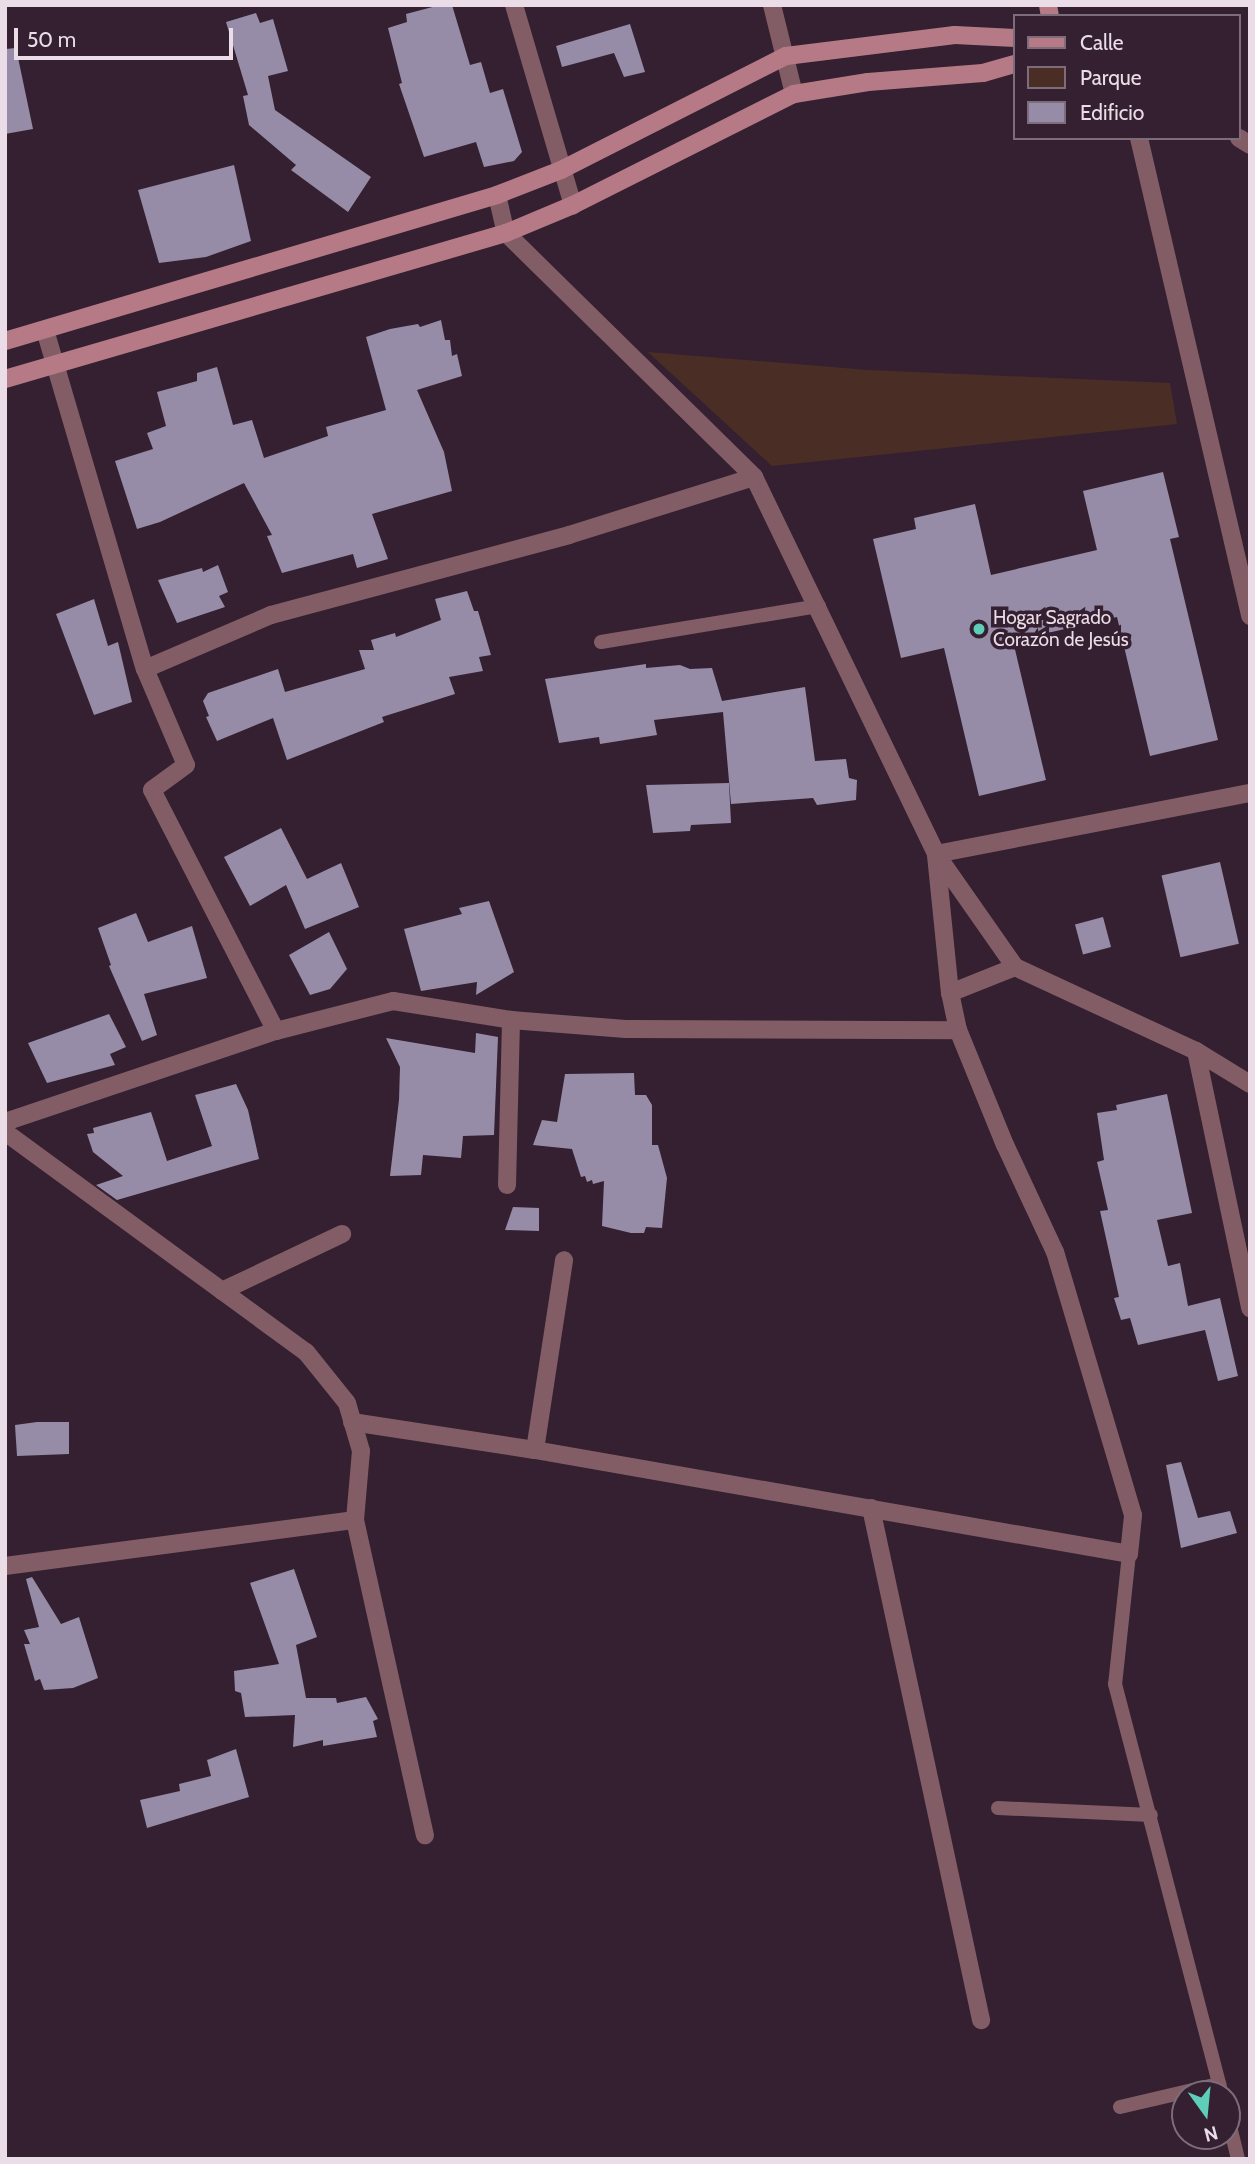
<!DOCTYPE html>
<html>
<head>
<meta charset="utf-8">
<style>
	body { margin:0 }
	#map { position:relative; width:1255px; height:2164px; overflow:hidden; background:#342030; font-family:Cabin,sans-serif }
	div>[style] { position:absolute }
	.green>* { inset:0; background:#4a2e26 }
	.building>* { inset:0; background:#968ca7; transform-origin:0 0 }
	.lane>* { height:14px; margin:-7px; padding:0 7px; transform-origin:7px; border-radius:7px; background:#835d65 }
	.street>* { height:18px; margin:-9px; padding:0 9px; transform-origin:9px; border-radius:9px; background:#835d65 }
	.secondary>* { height:18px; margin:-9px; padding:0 9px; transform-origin:9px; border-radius:9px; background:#b67a87 }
	.dots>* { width:19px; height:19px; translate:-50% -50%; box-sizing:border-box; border:4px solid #342030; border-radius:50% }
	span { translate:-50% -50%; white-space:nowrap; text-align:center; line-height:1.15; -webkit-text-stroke:7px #342030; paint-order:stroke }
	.poi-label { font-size:19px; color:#eadde7 }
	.left { translate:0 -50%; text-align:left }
	.frame { position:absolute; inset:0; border:7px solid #eadde7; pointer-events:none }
	.legend { position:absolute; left:1013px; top:14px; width:228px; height:126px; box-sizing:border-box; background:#342030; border:2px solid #7d6c79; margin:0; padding:9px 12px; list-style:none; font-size:21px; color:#eadde7 }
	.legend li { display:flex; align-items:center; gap:14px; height:35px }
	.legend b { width:35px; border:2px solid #7d6c79 }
	.north { position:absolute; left:1171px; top:2080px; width:70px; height:70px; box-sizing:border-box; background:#342030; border:2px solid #7d6c79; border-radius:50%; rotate:165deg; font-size:19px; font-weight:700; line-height:28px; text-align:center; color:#eadde7 }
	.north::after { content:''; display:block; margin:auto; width:24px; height:32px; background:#5eceb8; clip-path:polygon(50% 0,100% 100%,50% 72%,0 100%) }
	.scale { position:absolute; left:14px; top:28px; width:219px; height:32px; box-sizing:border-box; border:4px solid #eadde7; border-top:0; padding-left:9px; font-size:21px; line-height:24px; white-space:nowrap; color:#eadde7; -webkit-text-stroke:5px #342030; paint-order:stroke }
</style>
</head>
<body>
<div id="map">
	<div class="green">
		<div style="clip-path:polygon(648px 352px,868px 370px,1170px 383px,1177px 424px,772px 466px)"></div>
	</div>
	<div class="building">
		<div style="clip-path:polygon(440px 5px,452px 5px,470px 65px,481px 62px,490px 93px,503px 89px,522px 152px,514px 161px,484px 167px,476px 142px,424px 157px,399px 84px,402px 83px,388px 28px,407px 22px,406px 14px)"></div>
		<div style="clip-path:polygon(256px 13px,260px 23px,273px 19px,288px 71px,268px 76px,275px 110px,371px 177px,348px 212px,291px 170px,296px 165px,249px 125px,243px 96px,248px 95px,226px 22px)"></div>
		<div style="clip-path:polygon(630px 24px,645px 72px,624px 77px,614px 53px,562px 67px,556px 46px)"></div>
		<div style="clip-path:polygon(16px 48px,33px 129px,5px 134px,5px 49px)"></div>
		<div style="clip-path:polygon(234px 165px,251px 241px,206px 257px,159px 263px,138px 190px)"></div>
		<div style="clip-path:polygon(441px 320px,445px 340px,450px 340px,452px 356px,457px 354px,462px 376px,417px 390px,444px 452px,452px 491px,372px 514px,388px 559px,357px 568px,353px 554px,282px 573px,267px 536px,272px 535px,244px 483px,160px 522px,137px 529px,115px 461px,153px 449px,147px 433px,166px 426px,157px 392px,197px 381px,197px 373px,217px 367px,233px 425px,252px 420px,264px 458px,328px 436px,326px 427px,386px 410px,366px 337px,390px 329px,418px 324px,420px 327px)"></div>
		<div style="clip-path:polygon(1163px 472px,1179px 537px,1170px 539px,1218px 740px,1150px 756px,1117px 617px,1013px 641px,1046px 780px,979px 796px,944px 648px,901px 658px,873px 539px,916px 529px,914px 518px,975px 504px,991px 575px,1097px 550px,1083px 491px)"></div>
		<div style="clip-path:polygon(218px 565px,228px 592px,219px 596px,225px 607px,177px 623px,158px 580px,202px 568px,203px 572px)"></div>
		<div style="clip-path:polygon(467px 591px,474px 611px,478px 611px,491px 655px,479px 657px,483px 671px,449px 677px,455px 694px,382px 717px,384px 722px,287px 760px,273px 718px,217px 741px,206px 717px,209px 716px,203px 701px,208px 693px,278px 669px,285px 692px,365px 669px,359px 650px,374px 650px,371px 640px,395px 633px,396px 637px,441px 620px,435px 599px)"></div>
		<div style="clip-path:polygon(94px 599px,108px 646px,118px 642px,132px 702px,94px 715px,56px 614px)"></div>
		<div style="clip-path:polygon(646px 664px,646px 668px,680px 665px,690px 669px,712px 668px,722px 701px,805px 687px,815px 761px,846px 759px,849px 778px,857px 780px,856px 800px,817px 805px,813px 798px,731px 804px,723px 712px,654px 720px,657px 735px,600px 744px,599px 737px,559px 743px,545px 679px)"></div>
		<div style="clip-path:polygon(729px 783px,731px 823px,691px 825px,690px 831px,653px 833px,646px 785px)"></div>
		<div style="clip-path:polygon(281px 828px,307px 879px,341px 863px,359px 907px,305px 929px,286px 885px,250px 906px,224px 857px)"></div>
		<div style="left:1220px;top:862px;width:84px;height:60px;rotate:77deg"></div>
		<div style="clip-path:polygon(489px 901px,514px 972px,476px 995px,477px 982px,421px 991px,404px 929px,462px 914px,459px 908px)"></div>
		<div style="clip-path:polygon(136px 913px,148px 942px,192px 926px,207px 978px,144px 994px,157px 1035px,142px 1041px,109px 966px,111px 965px,98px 928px)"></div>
		<div style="left:1103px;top:917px;width:31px;height:29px;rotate:75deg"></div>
		<div style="clip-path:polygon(329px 932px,347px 969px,330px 989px,310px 995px,289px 955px)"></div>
		<div style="clip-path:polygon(109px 1014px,126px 1047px,110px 1054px,115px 1065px,47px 1083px,28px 1043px)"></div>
		<div style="clip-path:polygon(476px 1033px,498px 1037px,494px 1135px,463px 1136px,461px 1158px,423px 1155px,421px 1175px,390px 1176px,399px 1100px,400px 1067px,386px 1038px,475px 1053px)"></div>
		<div style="clip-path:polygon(634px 1073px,635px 1095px,646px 1095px,652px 1105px,652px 1145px,658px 1145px,667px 1178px,662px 1228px,646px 1227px,644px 1233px,631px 1233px,602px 1226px,604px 1181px,593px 1184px,592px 1180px,587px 1182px,585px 1176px,581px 1177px,572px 1149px,533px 1145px,542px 1120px,557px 1122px,565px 1074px)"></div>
		<div style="clip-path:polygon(236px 1084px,248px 1110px,259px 1159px,117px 1200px,96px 1185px,123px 1176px,93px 1152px,87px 1134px,94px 1133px,93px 1128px,151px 1112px,167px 1161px,212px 1146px,195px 1095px)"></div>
		<div style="clip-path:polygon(1167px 1094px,1192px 1213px,1157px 1220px,1168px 1266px,1180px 1263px,1188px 1306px,1220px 1298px,1238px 1376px,1218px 1381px,1205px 1330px,1138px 1345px,1130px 1318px,1121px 1320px,1114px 1298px,1119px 1297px,1100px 1211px,1108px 1210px,1097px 1162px,1104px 1160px,1097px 1113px,1117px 1110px,1116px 1105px)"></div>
		<div style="clip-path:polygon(513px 1207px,539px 1208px,539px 1231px,505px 1230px)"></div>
		<div style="clip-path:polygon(37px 1422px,69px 1422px,69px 1454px,17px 1456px,15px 1425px)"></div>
		<div style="clip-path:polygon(1181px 1462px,1198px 1518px,1230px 1511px,1237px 1533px,1181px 1548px,1166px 1465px)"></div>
		<div style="clip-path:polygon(294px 1569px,317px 1637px,296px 1645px,306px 1698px,336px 1698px,337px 1703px,366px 1697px,378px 1719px,373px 1721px,377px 1737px,323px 1746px,323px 1740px,293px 1747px,295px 1715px,245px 1717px,241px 1693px,235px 1691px,234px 1671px,279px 1664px,250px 1583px)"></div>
		<div style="clip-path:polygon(32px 1577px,61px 1624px,79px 1617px,98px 1678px,73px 1688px,44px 1690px,40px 1679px,35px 1681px,24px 1644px,30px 1644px,24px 1630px,39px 1627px,26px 1579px)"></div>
		<div style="clip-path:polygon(236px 1749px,249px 1797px,147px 1828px,140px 1800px,180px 1791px,179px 1784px,211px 1776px,207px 1760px)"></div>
	</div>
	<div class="lane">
		<div style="left:601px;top:642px;width:221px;rotate:-9.4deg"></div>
		<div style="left:1129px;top:1554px;width:131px;rotate:96.1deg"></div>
		<div style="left:1115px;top:1684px;width:424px;rotate:75.4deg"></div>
		<div style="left:998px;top:1808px;width:153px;rotate:2.6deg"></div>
		<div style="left:1120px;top:2107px;width:102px;rotate:-13.1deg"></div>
		<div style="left:1227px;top:2114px;width:46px;rotate:76.3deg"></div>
	</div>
	<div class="street">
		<div style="left:514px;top:5px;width:209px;rotate:73.6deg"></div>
		<div style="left:772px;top:5px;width:92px;rotate:76.1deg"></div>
		<div style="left:1139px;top:138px;width:491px;rotate:76.9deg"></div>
		<div style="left:1239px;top:138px;width:13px;rotate:32deg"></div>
		<div style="left:497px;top:195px;width:39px;rotate:77deg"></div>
		<div style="left:506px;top:233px;width:348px;rotate:44.5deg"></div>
		<div style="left:754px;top:477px;width:419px;rotate:64.2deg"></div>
		<div style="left:936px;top:854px;width:138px;rotate:55deg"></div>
		<div style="left:45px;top:330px;width:353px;rotate:73.6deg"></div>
		<div style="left:145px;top:669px;width:104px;rotate:66.9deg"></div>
		<div style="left:186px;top:765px;width:42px;rotate:143.7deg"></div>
		<div style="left:152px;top:790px;width:271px;rotate:62.8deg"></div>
		<div style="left:145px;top:669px;width:137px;rotate:-23.2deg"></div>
		<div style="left:271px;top:615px;width:309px;rotate:-15deg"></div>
		<div style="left:569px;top:535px;width:194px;rotate:-17.4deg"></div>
		<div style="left:950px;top:993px;width:70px;rotate:-21.8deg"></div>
		<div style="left:1015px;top:967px;width:200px;rotate:24.9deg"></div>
		<div style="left:1196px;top:1051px;width:63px;rotate:31.4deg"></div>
		<div style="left:1196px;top:1051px;width:263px;rotate:78.1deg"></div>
		<div style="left:5px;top:1122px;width:286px;rotate:-18.6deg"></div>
		<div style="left:276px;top:1031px;width:121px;rotate:-14.4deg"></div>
		<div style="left:393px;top:1001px;width:120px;rotate:9.1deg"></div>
		<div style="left:511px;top:1020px;width:115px;rotate:4.5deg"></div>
		<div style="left:626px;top:1029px;width:332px;rotate:0.2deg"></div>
		<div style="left:5px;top:1132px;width:373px;rotate:36.2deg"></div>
		<div style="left:306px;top:1352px;width:65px;rotate:51.2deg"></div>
		<div style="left:347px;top:1403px;width:50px;rotate:73.7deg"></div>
		<div style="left:361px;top:1451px;width:69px;rotate:95deg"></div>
		<div style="left:355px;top:1520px;width:323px;rotate:77.5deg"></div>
		<div style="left:507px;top:1185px;width:165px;rotate:-88.6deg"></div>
		<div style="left:222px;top:1291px;width:133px;rotate:-25.4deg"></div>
		<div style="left:352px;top:1422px;width:185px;rotate:8.7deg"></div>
		<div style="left:535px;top:1450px;width:603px;rotate:9.93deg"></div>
		<div style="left:1129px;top:1554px;width:39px;rotate:-84deg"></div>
		<div style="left:1133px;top:1515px;width:274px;rotate:-106.5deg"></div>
		<div style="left:1055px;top:1252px;width:118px;rotate:-115deg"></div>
		<div style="left:1005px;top:1145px;width:124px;rotate:-112.2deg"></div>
		<div style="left:958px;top:1030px;width:38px;rotate:-102deg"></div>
		<div style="left:950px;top:993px;width:140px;rotate:-95.8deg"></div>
		<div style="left:936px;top:854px;width:320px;rotate:-11deg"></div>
		<div style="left:535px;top:1450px;width:192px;rotate:-81.3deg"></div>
		<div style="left:871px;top:1508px;width:524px;rotate:77.87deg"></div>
		<div style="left:5px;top:1566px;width:353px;rotate:-7.5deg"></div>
	</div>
	<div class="secondary">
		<div style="left:1048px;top:5px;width:11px;rotate:80deg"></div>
		<div style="left:5px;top:341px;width:513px;rotate:-16.53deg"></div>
		<div style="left:497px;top:195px;width:69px;rotate:-21.3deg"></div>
		<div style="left:561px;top:170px;width:252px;rotate:-26.9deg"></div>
		<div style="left:786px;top:56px;width:170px;rotate:-7.1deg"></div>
		<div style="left:955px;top:35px;width:60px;rotate:2.9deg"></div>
		<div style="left:5px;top:379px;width:522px;rotate:-16.25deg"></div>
		<div style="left:506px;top:233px;width:73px;rotate:-22.7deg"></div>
		<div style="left:573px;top:205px;width:247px;rotate:-26.7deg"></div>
		<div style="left:794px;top:94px;width:75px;rotate:-9.2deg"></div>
		<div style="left:868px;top:82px;width:115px;rotate:-4.5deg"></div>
		<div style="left:983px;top:73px;width:33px;rotate:-16deg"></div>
	</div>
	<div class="dots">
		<div style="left:979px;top:629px;background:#5eceb8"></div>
	</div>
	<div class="poi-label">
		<span class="left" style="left:993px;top:629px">Hogar Sagrado<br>Corazón de Jesús</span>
	</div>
	<div class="frame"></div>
	<ul class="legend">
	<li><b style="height:9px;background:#b67a87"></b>Calle</li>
	<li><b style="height:19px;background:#4a2e26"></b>Parque</li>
	<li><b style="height:19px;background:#968ca7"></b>Edificio</li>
	</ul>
	<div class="north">N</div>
	<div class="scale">50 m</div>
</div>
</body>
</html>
